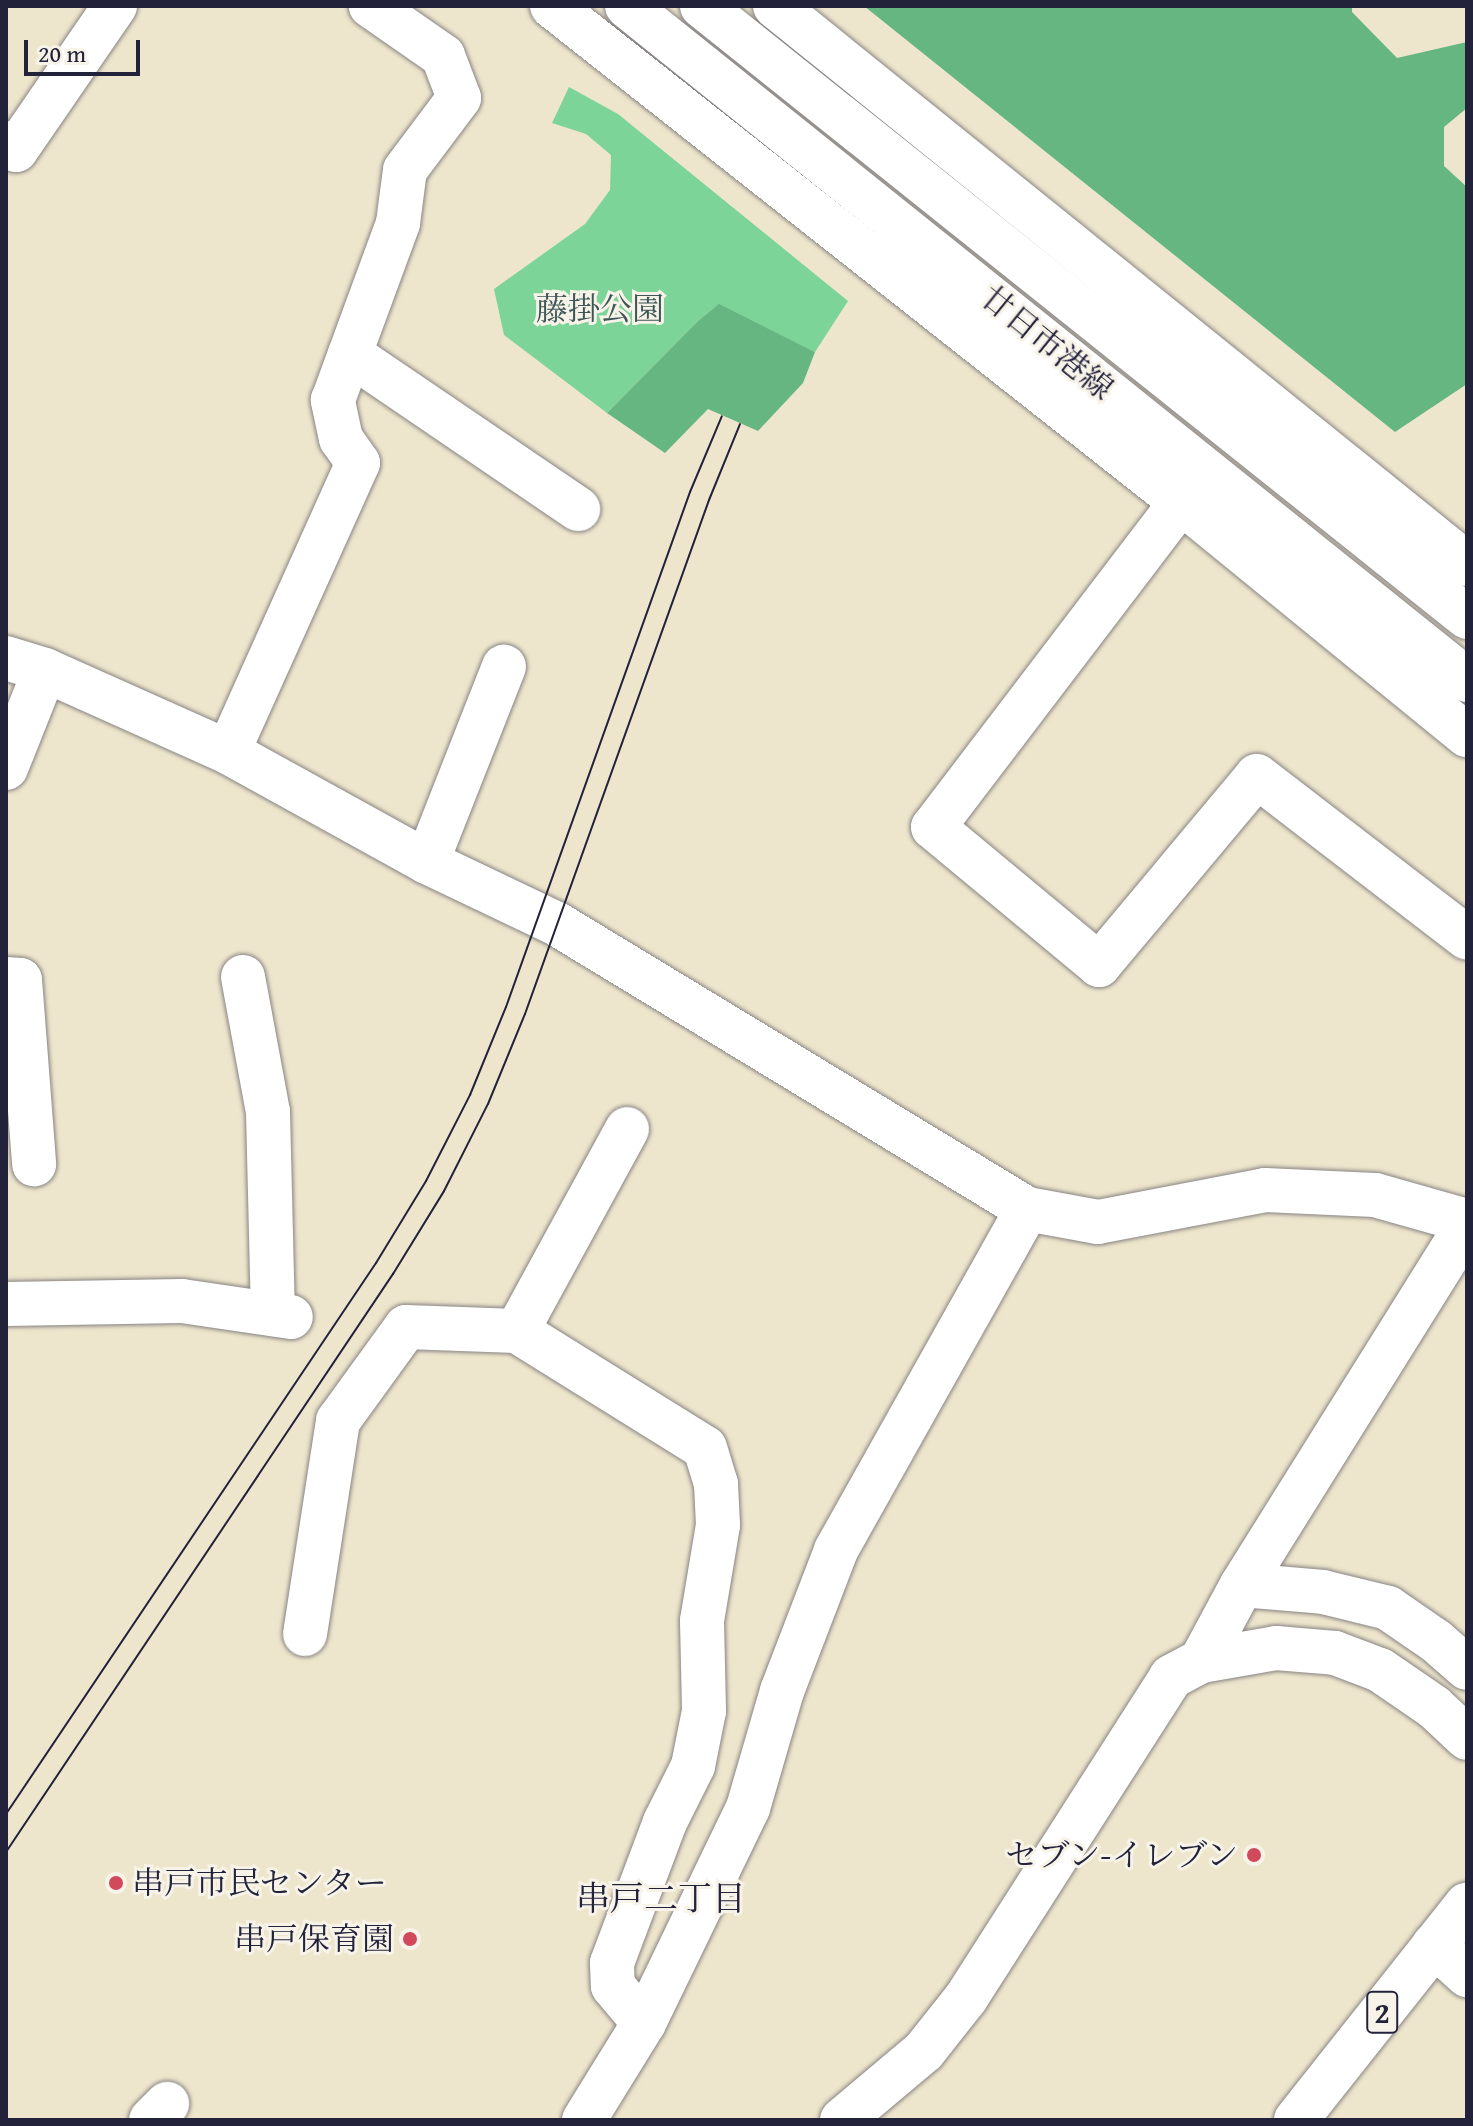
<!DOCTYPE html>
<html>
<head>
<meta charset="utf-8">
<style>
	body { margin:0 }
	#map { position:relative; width:1473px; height:2126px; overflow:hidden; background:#eee6cc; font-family:"Gentium Book Plus","Noto Serif JP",serif }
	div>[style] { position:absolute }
	.green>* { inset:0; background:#7dd499 }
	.forest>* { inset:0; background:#66b681 }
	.roads { filter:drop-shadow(0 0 2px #888484) drop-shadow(0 0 2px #888484) }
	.minor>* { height:44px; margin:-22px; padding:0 22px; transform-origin:22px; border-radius:22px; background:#fff }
	.major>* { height:44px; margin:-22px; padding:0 22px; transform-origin:22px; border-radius:22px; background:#fff }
	.highway>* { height:44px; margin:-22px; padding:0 22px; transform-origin:22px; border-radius:22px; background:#fff }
	.tram>* { height:2px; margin:-1px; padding:0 1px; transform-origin:1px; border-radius:1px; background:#22223b }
	.dots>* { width:22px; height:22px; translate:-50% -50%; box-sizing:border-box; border:4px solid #f7f3e8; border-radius:50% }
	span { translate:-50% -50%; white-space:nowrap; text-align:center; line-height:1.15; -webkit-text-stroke:6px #f7f3e8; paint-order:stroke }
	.shield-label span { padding:2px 6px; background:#f7f3e8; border:2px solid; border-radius:6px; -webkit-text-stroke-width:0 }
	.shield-label { font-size:30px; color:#22223b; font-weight:700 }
	.park-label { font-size:32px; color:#3d5757 }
	.street-label { font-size:32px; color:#22223b }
	.poi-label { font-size:32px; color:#22223b }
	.right { translate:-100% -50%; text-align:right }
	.left { translate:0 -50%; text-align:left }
	.neighbourhood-label { font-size:34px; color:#22223b }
	.frame { position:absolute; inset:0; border:8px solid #22223b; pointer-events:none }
	.scale { position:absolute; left:24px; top:40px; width:116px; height:36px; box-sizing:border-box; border:4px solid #22223b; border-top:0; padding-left:10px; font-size:24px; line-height:28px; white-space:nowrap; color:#22223b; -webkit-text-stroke:6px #f7f3e8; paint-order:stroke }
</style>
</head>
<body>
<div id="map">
	<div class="green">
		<div style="clip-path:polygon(569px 87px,618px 114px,848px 301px,815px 352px,719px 305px,697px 322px,607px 413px,504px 335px,494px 289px,585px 224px,610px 190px,611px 155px,586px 134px,552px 123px)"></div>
	</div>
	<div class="forest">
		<div style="clip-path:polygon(864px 6px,1352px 6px,1352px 12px,1397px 58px,1467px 42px,1467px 108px,1444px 127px,1444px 166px,1467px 187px,1467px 384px,1395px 432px)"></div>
		<div style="clip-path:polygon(719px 304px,815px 352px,803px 383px,758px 431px,708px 409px,665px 453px,607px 413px,697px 322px)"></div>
	</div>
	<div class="roads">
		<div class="minor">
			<div style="left:6px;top:143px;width:12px;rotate:35deg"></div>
			<div style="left:16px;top:150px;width:175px;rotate:-55.5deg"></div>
			<div style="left:350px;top:354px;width:276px;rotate:34.2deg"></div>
			<div style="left:1181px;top:502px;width:409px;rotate:127.3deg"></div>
			<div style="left:933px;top:827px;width:216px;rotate:39.7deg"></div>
			<div style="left:1099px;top:965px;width:246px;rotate:-50.1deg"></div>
			<div style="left:1257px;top:776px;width:265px;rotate:37.6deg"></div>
			<div style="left:6px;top:658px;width:41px;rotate:17.1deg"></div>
			<div style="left:45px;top:670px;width:201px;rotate:24.1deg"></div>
			<div style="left:228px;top:752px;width:227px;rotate:28.9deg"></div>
			<div style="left:427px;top:862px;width:144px;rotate:25.5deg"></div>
			<div style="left:557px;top:924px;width:550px;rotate:31.23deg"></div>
			<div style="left:1027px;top:1209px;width:72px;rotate:10.4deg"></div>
			<div style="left:1098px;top:1222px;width:170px;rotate:-10.8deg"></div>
			<div style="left:1265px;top:1190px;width:110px;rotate:2.6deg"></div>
			<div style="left:1375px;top:1195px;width:96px;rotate:15.8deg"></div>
			<div style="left:228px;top:752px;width:317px;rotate:-65.8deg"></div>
			<div style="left:358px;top:463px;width:29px;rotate:-125deg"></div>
			<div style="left:341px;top:439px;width:40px;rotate:-102deg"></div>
			<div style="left:333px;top:400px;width:189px;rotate:-69.8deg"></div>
			<div style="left:398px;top:223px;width:53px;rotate:-82.5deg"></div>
			<div style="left:405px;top:170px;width:90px;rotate:-53.1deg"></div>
			<div style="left:459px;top:98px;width:45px;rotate:-110.9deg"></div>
			<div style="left:443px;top:56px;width:88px;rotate:-145.2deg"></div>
			<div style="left:6px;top:768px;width:105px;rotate:-68.3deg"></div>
			<div style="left:427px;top:862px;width:210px;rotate:-68.5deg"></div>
			<div style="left:243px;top:977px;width:137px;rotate:79.5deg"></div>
			<div style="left:268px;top:1112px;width:202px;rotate:88.6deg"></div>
			<div style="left:6px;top:979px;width:14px;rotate:4deg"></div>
			<div style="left:20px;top:980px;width:185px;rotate:85.6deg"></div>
			<div style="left:6px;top:1304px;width:176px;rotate:-1deg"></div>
			<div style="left:182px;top:1301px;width:110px;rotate:8.4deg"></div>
			<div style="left:517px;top:1331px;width:230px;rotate:-61.4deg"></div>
			<div style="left:1242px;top:1585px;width:81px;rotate:4.9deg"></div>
			<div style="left:1323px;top:1592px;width:67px;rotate:13.8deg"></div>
			<div style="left:1388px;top:1608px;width:58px;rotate:34.5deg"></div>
			<div style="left:1436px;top:1641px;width:41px;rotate:41.1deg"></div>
			<div style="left:305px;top:1634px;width:216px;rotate:-81.2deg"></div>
			<div style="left:338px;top:1421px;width:116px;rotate:-54.1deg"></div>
			<div style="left:406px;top:1327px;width:111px;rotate:2.1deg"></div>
			<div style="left:517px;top:1331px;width:221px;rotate:31.9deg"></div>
			<div style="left:705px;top:1448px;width:38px;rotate:73deg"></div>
			<div style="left:716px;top:1484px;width:41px;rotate:87.2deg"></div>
			<div style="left:718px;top:1525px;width:97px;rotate:99.5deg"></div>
			<div style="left:702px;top:1621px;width:90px;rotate:88.7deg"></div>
			<div style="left:704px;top:1711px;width:56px;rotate:101.3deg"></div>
			<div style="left:693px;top:1766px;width:63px;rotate:116.6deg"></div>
			<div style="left:665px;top:1822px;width:151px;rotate:110.6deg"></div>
			<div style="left:612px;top:1963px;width:23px;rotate:88deg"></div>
			<div style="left:613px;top:1986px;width:48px;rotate:50deg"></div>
			<div style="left:1201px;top:1661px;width:86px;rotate:-61.7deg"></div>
			<div style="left:1242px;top:1585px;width:425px;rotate:-58deg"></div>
			<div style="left:1434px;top:1945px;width:45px;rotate:42.3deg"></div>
			<div style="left:151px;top:2120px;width:23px;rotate:-45deg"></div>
			<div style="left:584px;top:2120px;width:114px;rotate:-58.3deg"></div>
			<div style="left:644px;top:2023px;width:239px;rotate:-64.2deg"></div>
			<div style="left:748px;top:1808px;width:122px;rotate:-73.8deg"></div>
			<div style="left:782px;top:1691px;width:151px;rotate:-69deg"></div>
			<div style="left:836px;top:1550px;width:391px;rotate:-60.7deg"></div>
			<div style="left:842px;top:2120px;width:107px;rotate:-40.1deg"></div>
			<div style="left:924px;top:2051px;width:68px;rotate:-51.6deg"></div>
			<div style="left:966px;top:1998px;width:381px;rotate:-57.4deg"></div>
			<div style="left:1171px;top:1677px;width:34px;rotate:-28deg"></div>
			<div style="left:1201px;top:1661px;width:76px;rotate:-9.8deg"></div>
			<div style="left:1276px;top:1648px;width:59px;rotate:4.8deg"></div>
			<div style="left:1335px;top:1653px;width:48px;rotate:20.7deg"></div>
			<div style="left:1380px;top:1670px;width:65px;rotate:34.4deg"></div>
			<div style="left:1434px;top:1707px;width:45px;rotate:43.2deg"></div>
		</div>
		<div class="major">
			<div style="left:552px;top:6px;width:801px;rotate:38.26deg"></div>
			<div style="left:1181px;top:502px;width:369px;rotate:39.2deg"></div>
			<div style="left:627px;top:6px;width:1077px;rotate:38.74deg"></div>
			<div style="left:702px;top:6px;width:979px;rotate:38.61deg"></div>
			<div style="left:775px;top:6px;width:889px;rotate:38.88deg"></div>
		</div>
		<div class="highway">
			<div style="left:1296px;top:2120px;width:275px;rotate:-51.6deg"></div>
		</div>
	</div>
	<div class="tram">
		<div style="left:6px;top:1814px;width:664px;rotate:-56.12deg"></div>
		<div style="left:376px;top:1263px;width:96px;rotate:-58.6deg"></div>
		<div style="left:426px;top:1181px;width:97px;rotate:-62.9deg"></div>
		<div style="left:470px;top:1095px;width:95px;rotate:-67.8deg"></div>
		<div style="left:506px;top:1007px;width:547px;rotate:-70.34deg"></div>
		<div style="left:690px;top:492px;width:82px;rotate:-67.2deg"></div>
		<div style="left:6px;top:1852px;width:696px;rotate:-56.2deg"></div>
		<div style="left:393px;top:1274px;width:97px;rotate:-58.4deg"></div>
		<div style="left:444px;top:1191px;width:97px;rotate:-63.2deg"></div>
		<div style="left:488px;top:1104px;width:97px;rotate:-67.7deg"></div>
		<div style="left:525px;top:1014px;width:546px;rotate:-70.3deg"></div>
		<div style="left:709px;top:500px;width:82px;rotate:-67.8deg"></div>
	</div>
	<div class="dots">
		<div style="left:1254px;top:1855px;background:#d1495b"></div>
		<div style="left:116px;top:1883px;background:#d1495b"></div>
		<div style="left:410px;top:1939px;background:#d1495b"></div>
	</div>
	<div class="shield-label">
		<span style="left:1382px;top:2012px">2</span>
	</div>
	<div class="park-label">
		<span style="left:600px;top:309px">藤掛公園</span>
	</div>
	<div class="street-label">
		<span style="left:1047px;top:343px;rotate:39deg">廿日市港線</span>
	</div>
	<div class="poi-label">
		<span class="right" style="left:1238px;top:1855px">セブン-イレブン</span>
		<span class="left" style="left:132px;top:1883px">串戸市民センター</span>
		<span class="right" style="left:394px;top:1939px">串戸保育園</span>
	</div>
	<div class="neighbourhood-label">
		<span style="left:661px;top:1898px">串戸二丁目</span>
	</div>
	<div class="frame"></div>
	<div class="scale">20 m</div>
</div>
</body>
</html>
